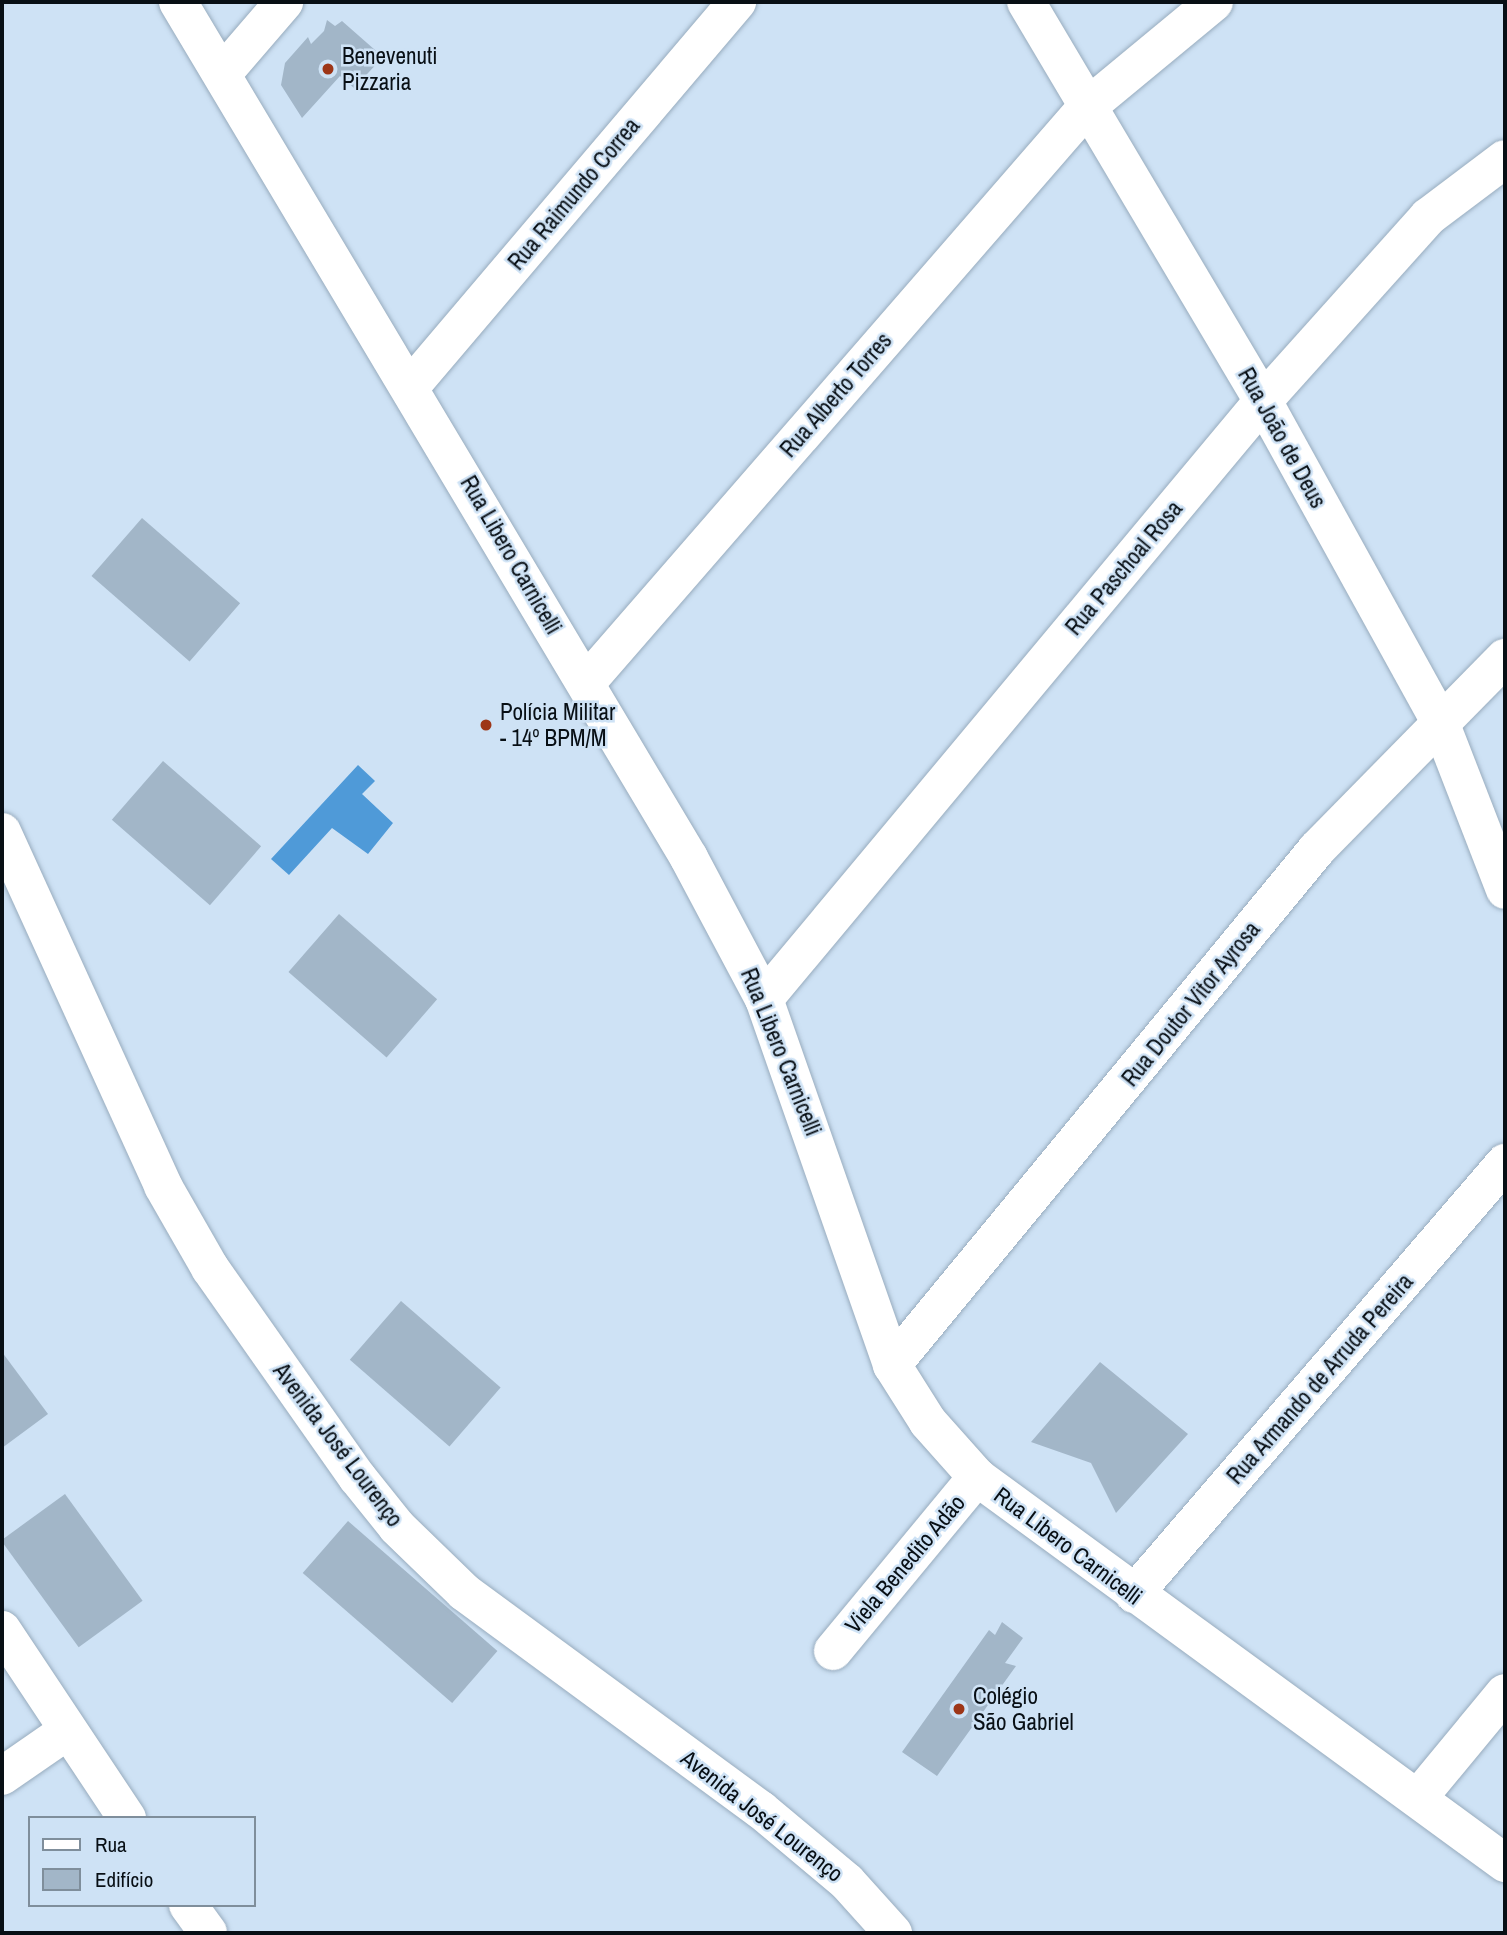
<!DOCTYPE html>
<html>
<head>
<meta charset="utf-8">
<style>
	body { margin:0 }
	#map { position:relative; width:1507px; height:1935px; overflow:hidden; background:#cee2f5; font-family:"Archivo Narrow",sans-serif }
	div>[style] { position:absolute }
	.water>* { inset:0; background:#4f9ad8 }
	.building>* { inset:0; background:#a2b6c8; transform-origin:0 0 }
	.roads { filter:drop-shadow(0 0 2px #98acbe) drop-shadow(0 0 2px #98acbe) }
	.minor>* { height:38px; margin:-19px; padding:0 19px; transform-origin:19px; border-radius:19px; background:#fff }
	.major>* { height:38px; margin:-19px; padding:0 19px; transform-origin:19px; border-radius:19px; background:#fff }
	.dots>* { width:19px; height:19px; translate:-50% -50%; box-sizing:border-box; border:4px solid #cee2f5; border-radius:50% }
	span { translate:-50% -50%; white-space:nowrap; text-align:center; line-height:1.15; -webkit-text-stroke:5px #cee2f5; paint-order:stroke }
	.poi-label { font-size:23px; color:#080f15 }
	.left { translate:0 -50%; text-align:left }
	.street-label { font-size:23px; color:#080f15 }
	.frame { position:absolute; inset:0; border:4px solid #080f15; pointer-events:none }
	.legend { position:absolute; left:28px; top:1816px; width:228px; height:91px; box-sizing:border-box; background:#cee2f5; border:2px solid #7f8e9b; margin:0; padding:9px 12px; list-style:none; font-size:21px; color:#080f15 }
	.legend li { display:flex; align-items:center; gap:14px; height:35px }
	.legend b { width:35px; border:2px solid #7f8e9b }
</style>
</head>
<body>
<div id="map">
	<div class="water">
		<div style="clip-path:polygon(358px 765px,375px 781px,362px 794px,393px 823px,368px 854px,332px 828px,289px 875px,271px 859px)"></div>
	</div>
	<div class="building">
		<div style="clip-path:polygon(327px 20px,335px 26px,342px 21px,383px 57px,354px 88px,340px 76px,302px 118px,281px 85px,285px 63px,308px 37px,311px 44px,324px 31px)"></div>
		<div style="left:142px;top:518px;width:130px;height:77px;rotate:41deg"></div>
		<div style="left:163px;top:761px;width:130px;height:78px;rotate:41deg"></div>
		<div style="left:339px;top:914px;width:130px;height:77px;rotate:41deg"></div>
		<div style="left:401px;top:1301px;width:132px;height:78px;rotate:41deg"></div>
		<div style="clip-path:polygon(2px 1352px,48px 1414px,2px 1448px)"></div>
		<div style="clip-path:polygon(1100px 1362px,1188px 1434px,1116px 1513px,1091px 1463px,1031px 1442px)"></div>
		<div style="left:65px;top:1494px;width:132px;height:79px;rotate:54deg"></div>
		<div style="left:348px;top:1521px;width:198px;height:69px;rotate:41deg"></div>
		<div style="clip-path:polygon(1002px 1622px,1023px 1638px,1005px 1663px,1016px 1666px,937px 1776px,902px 1752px,989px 1630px,995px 1635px)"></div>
	</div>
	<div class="roads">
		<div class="minor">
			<div style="left:178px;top:2px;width:997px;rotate:59.16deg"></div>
			<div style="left:689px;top:858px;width:160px;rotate:62deg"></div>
			<div style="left:764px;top:999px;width:388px;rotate:70.7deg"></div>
			<div style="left:892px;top:1365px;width:67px;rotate:57.7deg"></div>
			<div style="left:928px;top:1422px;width:74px;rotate:48.3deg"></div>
			<div style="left:977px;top:1477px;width:654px;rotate:36.17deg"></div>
			<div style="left:1026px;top:2px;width:464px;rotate:59.3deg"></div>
			<div style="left:1263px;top:401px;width:367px;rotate:61.1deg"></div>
			<div style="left:1440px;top:722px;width:180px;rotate:68.8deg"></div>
			<div style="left:223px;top:73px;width:94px;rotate:-49.3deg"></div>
			<div style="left:411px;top:386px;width:504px;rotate:-49.67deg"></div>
			<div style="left:586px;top:683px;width:762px;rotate:-48.99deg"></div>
			<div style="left:1086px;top:108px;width:166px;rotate:-39.6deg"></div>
			<div style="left:764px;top:999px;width:779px;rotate:-50.16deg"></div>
			<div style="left:1263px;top:401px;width:247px;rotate:-48.1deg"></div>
			<div style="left:1428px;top:217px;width:96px;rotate:-37deg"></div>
			<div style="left:892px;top:1365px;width:668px;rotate:-50.52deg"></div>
			<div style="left:1317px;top:849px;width:268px;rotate:-45.5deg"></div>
			<div style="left:1134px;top:1594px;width:569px;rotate:-49.28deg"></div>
			<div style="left:2px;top:1630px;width:226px;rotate:56.4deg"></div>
			<div style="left:833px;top:1651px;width:226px;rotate:-50.4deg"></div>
			<div style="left:2px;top:1776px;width:79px;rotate:-34.7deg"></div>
			<div style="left:1418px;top:1798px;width:136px;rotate:-50.4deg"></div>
			<div style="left:188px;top:1905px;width:34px;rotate:54deg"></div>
		</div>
		<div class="major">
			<div style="left:2px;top:832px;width:389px;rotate:65.5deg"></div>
			<div style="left:163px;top:1186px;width:95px;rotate:60.2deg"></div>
			<div style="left:210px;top:1268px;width:256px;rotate:54.9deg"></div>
			<div style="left:357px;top:1477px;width:64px;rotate:51.3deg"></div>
			<div style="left:397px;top:1527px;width:93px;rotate:44.1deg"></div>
			<div style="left:464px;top:1592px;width:368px;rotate:36.3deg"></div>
			<div style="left:761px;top:1810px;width:112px;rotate:39.9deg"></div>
			<div style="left:847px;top:1882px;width:69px;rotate:48deg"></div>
		</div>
	</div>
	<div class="dots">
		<div style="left:328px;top:69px;background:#9d3618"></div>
		<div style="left:486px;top:725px;background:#9d3618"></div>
		<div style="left:959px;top:1709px;background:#9d3618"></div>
	</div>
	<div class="poi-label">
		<span class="left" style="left:342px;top:69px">Benevenuti<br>Pizzaria</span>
		<span class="left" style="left:500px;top:725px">Polícia Militar<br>- 14º BPM/M</span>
		<span class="left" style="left:973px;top:1709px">Colégio<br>São Gabriel</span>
	</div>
	<div class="street-label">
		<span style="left:574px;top:194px;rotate:-50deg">Rua Raimundo Correa</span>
		<span style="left:836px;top:395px;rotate:-49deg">Rua Alberto Torres</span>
		<span style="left:1282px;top:438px;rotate:61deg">Rua João de Deus</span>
		<span style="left:511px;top:555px;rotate:60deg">Rua Libero Carnicelli</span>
		<span style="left:1124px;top:568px;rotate:-50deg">Rua Paschoal Rosa</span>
		<span style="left:1191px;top:1004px;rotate:-51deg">Rua Doutor Vitor Ayrosa</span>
		<span style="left:781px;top:1052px;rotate:68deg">Rua Libero Carnicelli</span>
		<span style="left:1320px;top:1379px;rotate:-49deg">Rua Armando de Arruda Pereira</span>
		<span style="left:338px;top:1445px;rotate:53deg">Avenida José Lourenço</span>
		<span style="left:1068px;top:1546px;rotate:37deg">Rua Libero Carnicelli</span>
		<span style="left:905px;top:1564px;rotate:-50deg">Viela Benedito Adão</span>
		<span style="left:762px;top:1816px;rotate:38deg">Avenida José Lourenço</span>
	</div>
	<div class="frame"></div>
	<ul class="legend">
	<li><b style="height:9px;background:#fff"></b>Rua</li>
	<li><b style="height:19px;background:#a2b6c8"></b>Edifício</li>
	</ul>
</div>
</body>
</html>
